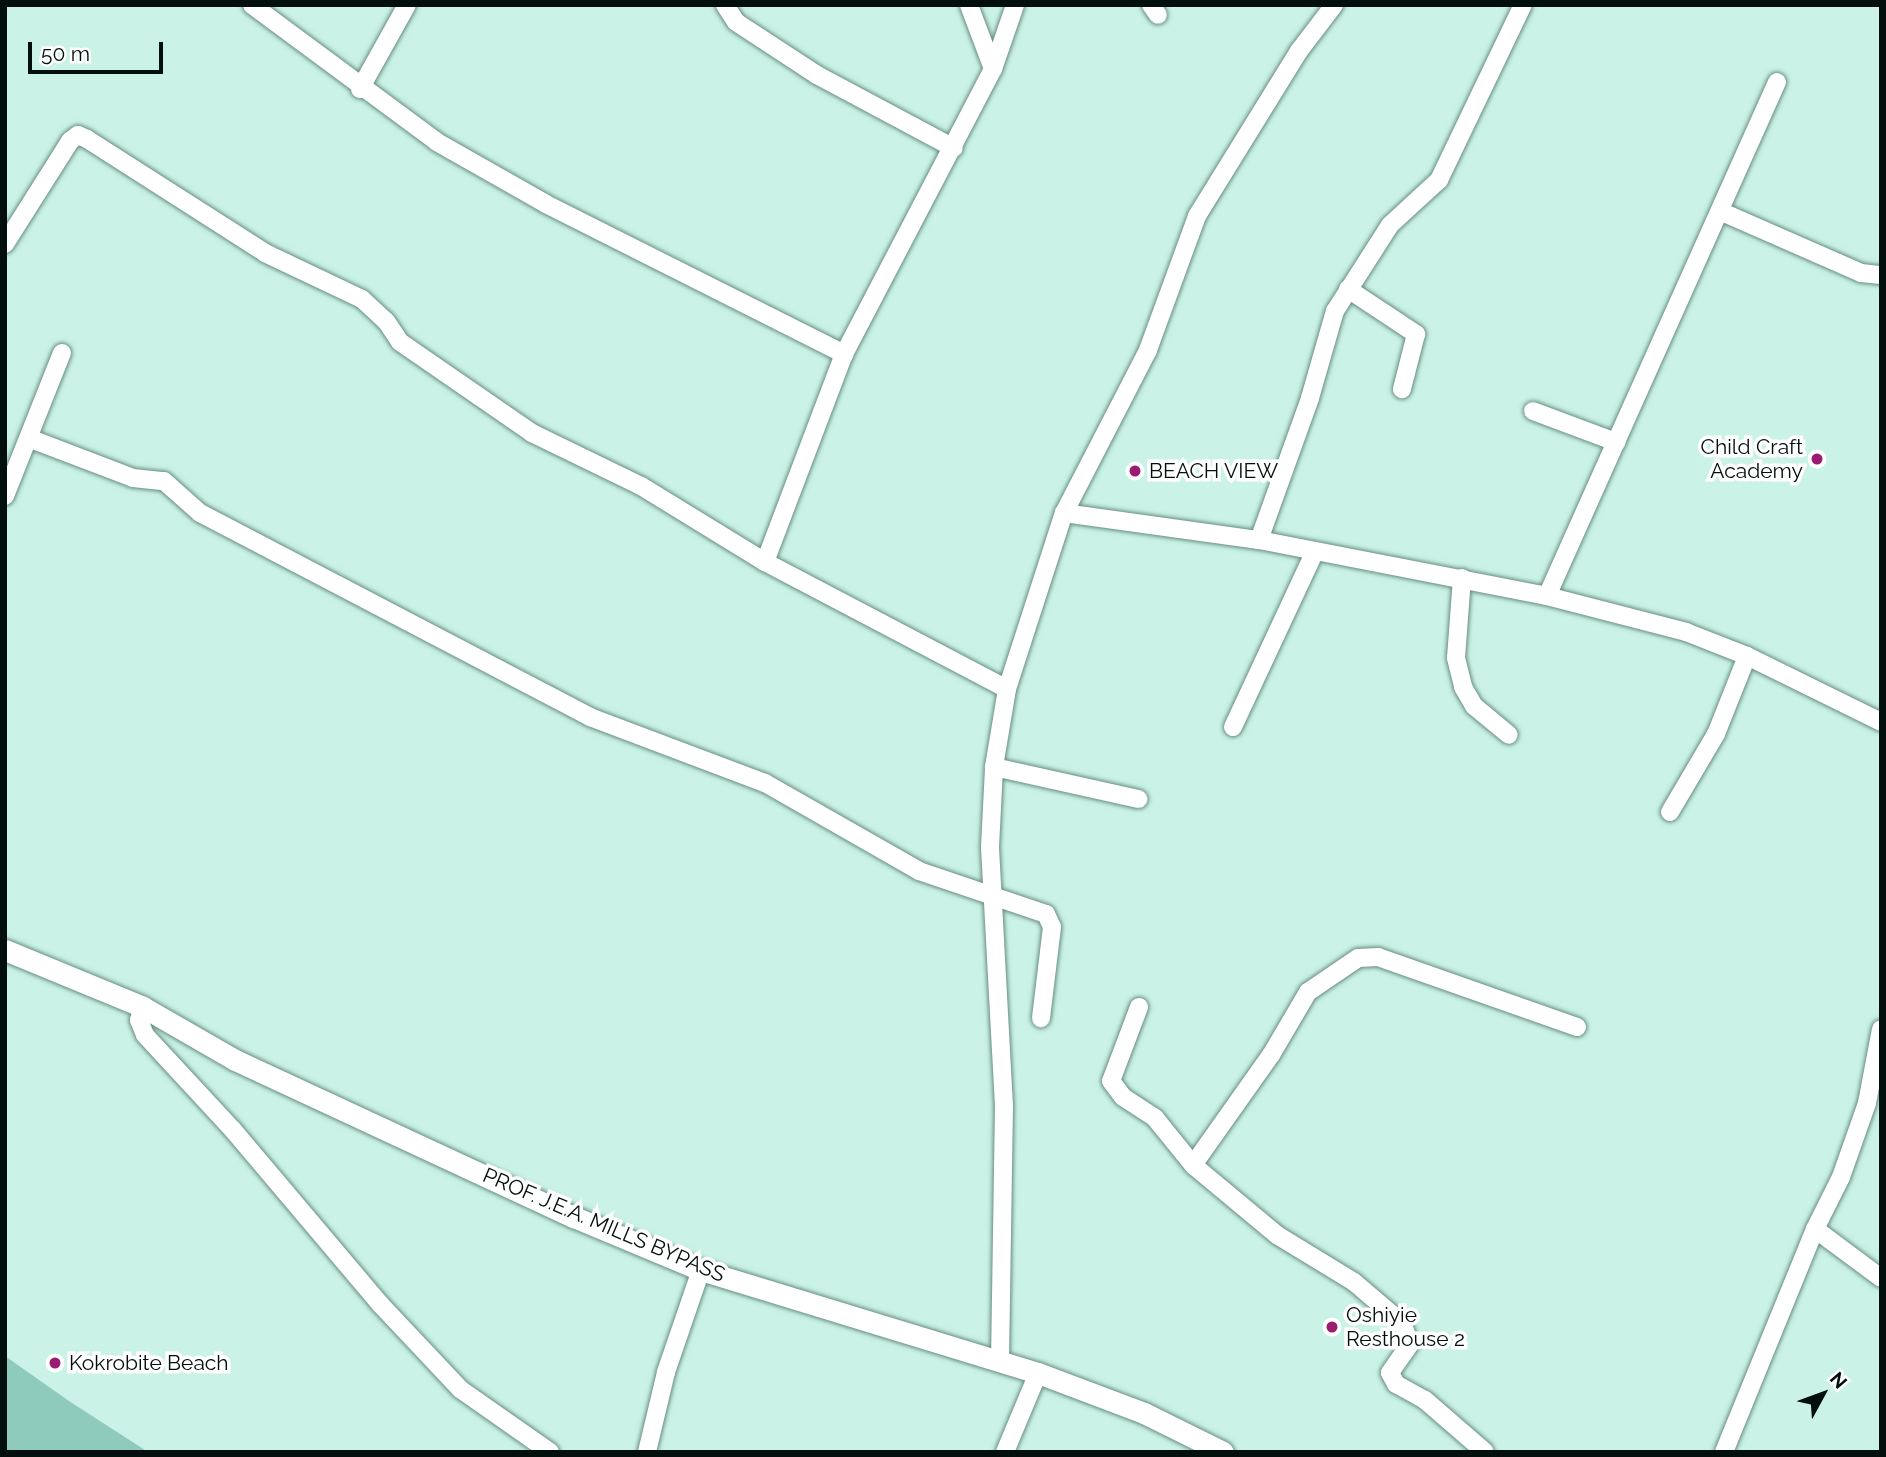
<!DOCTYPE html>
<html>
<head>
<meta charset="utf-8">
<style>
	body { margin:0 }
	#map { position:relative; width:1886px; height:1457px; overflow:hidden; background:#caf2e7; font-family:Raleway,sans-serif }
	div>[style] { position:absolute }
	.water>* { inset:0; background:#8fcbbb }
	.roads { filter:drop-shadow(0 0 2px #688d82) drop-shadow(0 0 2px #688d82) }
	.minor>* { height:18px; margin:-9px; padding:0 9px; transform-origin:9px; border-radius:9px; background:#fff }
	.tertiary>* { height:21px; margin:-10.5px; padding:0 10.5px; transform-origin:10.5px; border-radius:10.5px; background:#fff }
	.dots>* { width:19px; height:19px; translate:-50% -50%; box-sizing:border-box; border:4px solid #fff; border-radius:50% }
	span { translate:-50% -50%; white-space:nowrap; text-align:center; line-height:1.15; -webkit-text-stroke:7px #fff; paint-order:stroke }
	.poi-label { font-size:21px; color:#030f0c }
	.right { translate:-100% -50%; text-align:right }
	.left { translate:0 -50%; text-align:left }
	.street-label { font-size:21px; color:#030f0c }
	.frame { position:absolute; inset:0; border:7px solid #030f0c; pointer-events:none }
	.north { position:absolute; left:1788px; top:1359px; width:70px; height:70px; -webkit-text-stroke:5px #fff; paint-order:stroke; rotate:49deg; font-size:19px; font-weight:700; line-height:28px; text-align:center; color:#030f0c }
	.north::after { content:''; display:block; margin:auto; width:24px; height:32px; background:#030f0c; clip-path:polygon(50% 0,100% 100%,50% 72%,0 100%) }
	.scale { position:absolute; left:28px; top:42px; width:135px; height:32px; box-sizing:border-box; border:4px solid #030f0c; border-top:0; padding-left:9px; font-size:21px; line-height:24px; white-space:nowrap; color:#030f0c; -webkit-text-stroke:5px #fff; paint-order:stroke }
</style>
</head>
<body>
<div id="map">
	<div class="water">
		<div style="clip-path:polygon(5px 1356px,69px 1401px,148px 1452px,5px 1452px)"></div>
	</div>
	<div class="roads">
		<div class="minor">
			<div style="left:252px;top:5px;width:230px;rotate:36.5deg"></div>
			<div style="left:437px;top:142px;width:125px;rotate:29.6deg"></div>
			<div style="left:546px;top:204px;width:334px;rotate:26.7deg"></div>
			<div style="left:725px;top:5px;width:20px;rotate:57deg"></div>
			<div style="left:736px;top:22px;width:97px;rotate:33.2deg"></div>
			<div style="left:817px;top:75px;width:155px;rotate:28.1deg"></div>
			<div style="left:969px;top:5px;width:68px;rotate:69.4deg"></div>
			<div style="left:1151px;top:5px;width:12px;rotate:55deg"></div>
			<div style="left:360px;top:89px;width:96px;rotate:-60.8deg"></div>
			<div style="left:1722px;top:212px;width:152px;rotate:23.7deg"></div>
			<div style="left:1861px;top:273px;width:20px;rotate:6deg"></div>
			<div style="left:5px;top:244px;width:122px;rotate:-57.7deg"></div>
			<div style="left:70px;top:141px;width:10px;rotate:-37deg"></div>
			<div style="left:78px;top:135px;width:10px;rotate:24deg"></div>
			<div style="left:87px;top:139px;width:211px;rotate:32.6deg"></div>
			<div style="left:265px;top:253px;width:107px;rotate:25.4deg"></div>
			<div style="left:362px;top:299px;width:33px;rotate:43deg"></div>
			<div style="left:386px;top:321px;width:25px;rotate:56deg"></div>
			<div style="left:400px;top:342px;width:160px;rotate:34.6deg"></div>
			<div style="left:532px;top:433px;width:121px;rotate:25.9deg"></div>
			<div style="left:641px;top:486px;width:145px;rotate:31.5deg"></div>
			<div style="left:765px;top:562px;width:273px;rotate:27.7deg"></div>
			<div style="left:1348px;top:289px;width:82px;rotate:33.5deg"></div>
			<div style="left:1416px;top:334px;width:57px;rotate:104.3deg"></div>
			<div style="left:1533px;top:411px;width:89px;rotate:20.5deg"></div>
			<div style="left:31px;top:439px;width:109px;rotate:20.9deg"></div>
			<div style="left:133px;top:478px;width:31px;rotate:6deg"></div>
			<div style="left:164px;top:481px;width:48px;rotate:41.6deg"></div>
			<div style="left:200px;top:513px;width:440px;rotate:27.6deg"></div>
			<div style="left:590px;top:717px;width:187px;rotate:20.7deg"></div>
			<div style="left:765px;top:783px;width:177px;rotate:29.7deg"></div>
			<div style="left:919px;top:871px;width:134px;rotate:18.7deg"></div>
			<div style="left:1046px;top:914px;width:14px;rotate:65deg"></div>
			<div style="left:1052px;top:927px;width:92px;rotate:96.9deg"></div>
			<div style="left:5px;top:496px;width:154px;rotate:-68.3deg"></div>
			<div style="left:1064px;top:513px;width:197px;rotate:7.9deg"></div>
			<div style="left:1259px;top:540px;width:293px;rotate:11deg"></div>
			<div style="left:1547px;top:596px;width:144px;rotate:14.5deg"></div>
			<div style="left:1686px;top:632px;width:66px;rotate:21.5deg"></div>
			<div style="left:1747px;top:656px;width:149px;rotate:26.2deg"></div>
			<div style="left:1259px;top:540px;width:151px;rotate:-70.2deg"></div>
			<div style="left:1310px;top:398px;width:91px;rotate:-74deg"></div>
			<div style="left:1335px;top:311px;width:102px;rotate:-57.4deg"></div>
			<div style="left:1390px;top:225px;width:67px;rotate:-42.6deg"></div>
			<div style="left:1439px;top:180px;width:194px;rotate:-64.4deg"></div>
			<div style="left:765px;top:562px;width:222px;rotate:-69.2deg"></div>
			<div style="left:844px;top:354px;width:322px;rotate:-62.4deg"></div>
			<div style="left:993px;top:69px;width:68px;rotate:-71deg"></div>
			<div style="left:1462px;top:578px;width:80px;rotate:94.3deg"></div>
			<div style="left:1456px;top:658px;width:30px;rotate:76deg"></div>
			<div style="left:1463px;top:687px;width:22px;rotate:60deg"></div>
			<div style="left:1474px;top:706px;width:45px;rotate:39.6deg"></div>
			<div style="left:1547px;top:596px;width:563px;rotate:-65.89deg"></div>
			<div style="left:1233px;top:727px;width:194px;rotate:-65deg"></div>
			<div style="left:994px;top:767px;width:148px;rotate:12.5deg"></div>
			<div style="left:1670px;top:812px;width:91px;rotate:-59.5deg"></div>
			<div style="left:1716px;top:734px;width:84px;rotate:-68.3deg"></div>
			<div style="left:143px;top:1007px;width:14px;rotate:107deg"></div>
			<div style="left:139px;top:1020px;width:16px;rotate:68deg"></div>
			<div style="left:145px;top:1035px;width:129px;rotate:47.2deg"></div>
			<div style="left:233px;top:1130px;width:228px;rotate:49.8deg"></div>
			<div style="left:380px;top:1304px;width:117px;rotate:46.7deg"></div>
			<div style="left:460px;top:1389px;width:110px;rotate:35deg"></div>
			<div style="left:1139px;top:1007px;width:79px;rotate:110.7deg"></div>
			<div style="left:1111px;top:1081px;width:20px;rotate:53deg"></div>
			<div style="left:1123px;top:1097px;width:38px;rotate:33deg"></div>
			<div style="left:1155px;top:1118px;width:60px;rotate:51deg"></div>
			<div style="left:1193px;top:1165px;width:135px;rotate:-54.7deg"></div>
			<div style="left:1271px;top:1055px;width:73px;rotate:-59.6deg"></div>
			<div style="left:1308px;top:992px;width:60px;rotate:-34.2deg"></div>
			<div style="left:1358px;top:958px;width:20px;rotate:-3deg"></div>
			<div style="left:1378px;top:957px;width:211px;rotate:19.4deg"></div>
			<div style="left:1193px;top:1165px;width:109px;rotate:39.8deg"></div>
			<div style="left:1277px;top:1235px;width:90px;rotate:31.4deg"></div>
			<div style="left:1354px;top:1282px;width:63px;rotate:40.5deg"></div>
			<div style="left:1402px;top:1323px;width:22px;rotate:69deg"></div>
			<div style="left:1410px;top:1344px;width:35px;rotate:125deg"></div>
			<div style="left:1390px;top:1373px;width:13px;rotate:61deg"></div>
			<div style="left:1396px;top:1384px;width:33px;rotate:29deg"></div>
			<div style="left:1425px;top:1400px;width:79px;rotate:40.9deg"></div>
			<div style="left:1815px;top:1229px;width:82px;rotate:36.6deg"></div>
			<div style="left:1000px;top:1360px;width:254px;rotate:-89.1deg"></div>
			<div style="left:1004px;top:1106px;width:259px;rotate:-93.1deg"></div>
			<div style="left:990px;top:847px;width:80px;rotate:-87.1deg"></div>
			<div style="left:994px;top:767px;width:79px;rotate:-80.5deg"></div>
			<div style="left:1007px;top:689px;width:185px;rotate:-72.1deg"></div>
			<div style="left:1064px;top:513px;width:183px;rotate:-62.7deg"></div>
			<div style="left:1148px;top:350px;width:143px;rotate:-69.9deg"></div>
			<div style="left:1197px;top:216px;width:194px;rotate:-58.3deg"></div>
			<div style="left:1299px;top:51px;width:58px;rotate:-52.7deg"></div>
			<div style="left:647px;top:1452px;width:82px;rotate:-76.6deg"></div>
			<div style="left:666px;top:1372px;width:108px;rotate:-71.1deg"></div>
			<div style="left:1005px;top:1452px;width:86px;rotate:-67.3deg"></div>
			<div style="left:1724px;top:1452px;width:241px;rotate:-67.8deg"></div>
			<div style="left:1815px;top:1229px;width:58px;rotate:-63.4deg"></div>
			<div style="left:1841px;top:1177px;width:78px;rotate:-70.6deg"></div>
			<div style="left:1867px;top:1103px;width:75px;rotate:-79.3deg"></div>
		</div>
		<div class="tertiary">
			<div style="left:5px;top:950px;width:149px;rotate:22.4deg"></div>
			<div style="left:143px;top:1007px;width:106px;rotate:29.9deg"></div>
			<div style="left:235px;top:1060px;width:374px;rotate:24.9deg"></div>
			<div style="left:574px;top:1217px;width:138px;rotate:22.7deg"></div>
			<div style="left:701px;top:1270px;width:352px;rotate:17deg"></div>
			<div style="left:1038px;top:1373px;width:113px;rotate:20.7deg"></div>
			<div style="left:1144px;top:1413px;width:88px;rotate:26.3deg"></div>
		</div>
	</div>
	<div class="dots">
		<div style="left:1817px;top:459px;background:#9a1b70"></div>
		<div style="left:1135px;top:471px;background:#9a1b70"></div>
		<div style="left:1332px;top:1327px;background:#9a1b70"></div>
		<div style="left:55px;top:1363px;background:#9a1b70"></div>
	</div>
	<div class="poi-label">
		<span class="right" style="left:1803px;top:459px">Child Craft<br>Academy</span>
		<span class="left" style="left:1149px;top:471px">BEACH VIEW</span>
		<span class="left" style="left:1346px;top:1327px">Oshiyie<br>Resthouse 2</span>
		<span class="left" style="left:69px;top:1363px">Kokrobite Beach</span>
	</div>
	<div class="street-label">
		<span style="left:604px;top:1225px;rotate:23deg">PROF. J.E.A. MILLS BYPASS</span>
	</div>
	<div class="frame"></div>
	<div class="north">N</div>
	<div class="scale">50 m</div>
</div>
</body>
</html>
